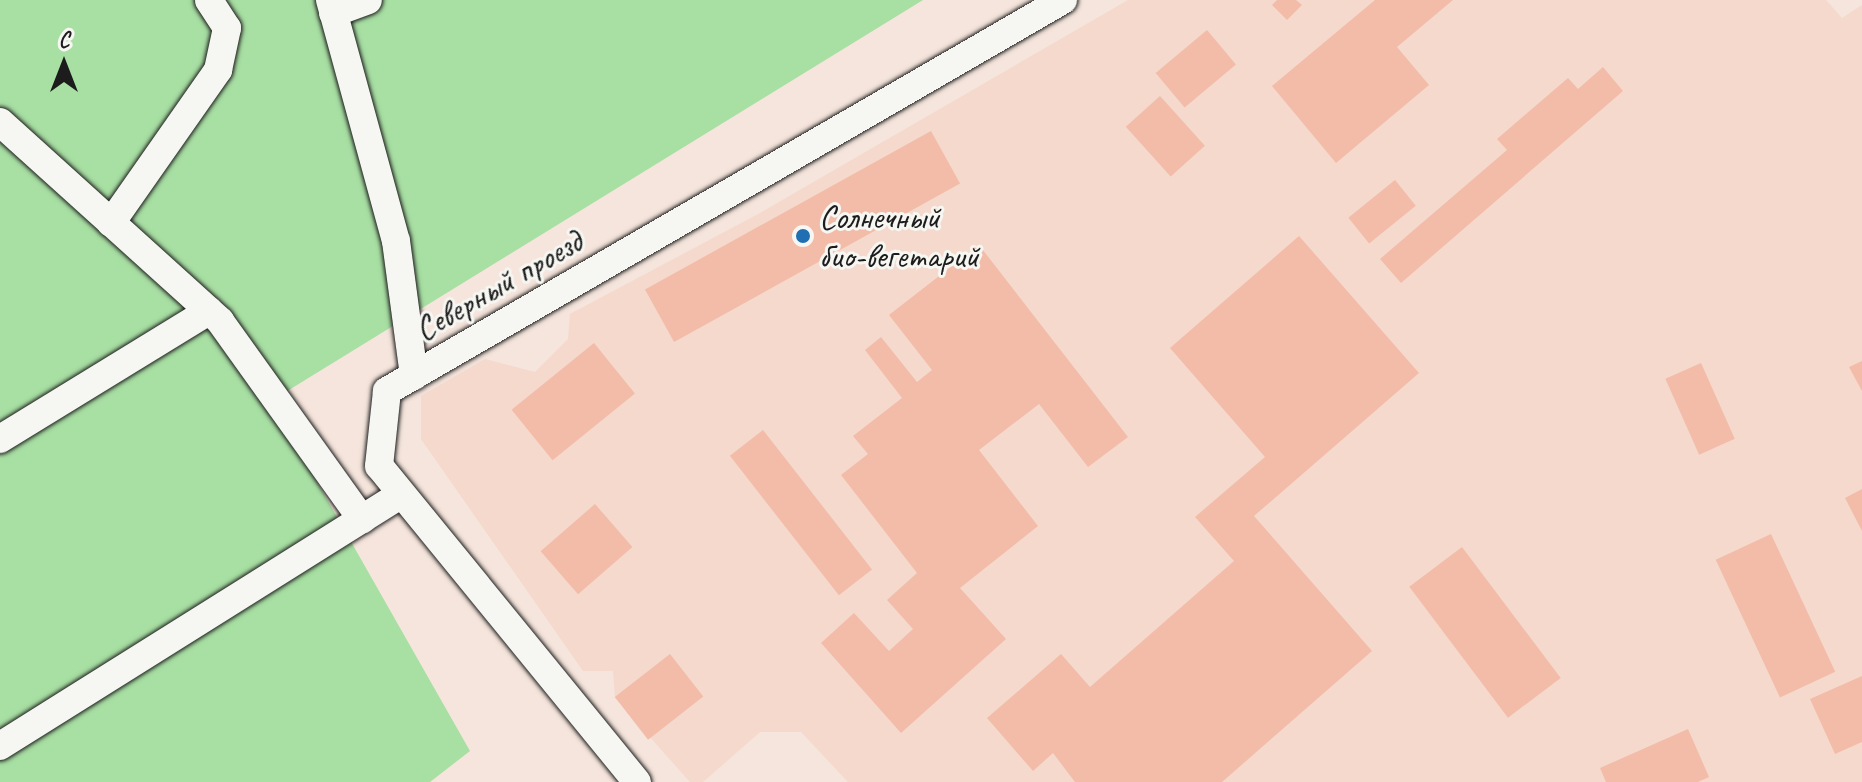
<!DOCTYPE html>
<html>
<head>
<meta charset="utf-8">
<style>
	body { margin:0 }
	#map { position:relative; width:1862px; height:782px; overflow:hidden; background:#f5e5dc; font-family:Caveat,sans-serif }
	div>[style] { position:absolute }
	.built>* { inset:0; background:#f4d9cc }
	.green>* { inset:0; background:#a8dfa3 }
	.building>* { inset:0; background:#f3bca8; transform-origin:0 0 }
	.roads { filter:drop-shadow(0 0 2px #1c1c1c) drop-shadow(0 0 2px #1c1c1c) }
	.minor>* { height:28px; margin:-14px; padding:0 14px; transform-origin:14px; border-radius:14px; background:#f6f6f2 }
	.dots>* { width:22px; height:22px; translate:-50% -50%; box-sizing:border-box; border:4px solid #f6f6f2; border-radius:50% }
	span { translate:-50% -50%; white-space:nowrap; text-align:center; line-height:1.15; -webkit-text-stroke:6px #f6f6f2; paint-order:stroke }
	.poi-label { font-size:34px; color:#1c1c1c }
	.left { translate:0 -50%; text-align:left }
	.street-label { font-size:34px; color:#1c1c1c }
	.north { position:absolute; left:24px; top:24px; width:80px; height:80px; -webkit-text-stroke:6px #f6f6f2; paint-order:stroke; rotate:0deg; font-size:22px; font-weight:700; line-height:32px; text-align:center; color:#1c1c1c }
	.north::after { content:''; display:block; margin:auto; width:28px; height:36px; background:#1c1c1c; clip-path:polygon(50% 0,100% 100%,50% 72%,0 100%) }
</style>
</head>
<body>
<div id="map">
	<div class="built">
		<div style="clip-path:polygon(1128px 0,1826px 0,1842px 18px,1862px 5px,1862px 782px,848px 782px,801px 732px,760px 732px,703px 782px,690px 782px,615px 698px,613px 671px,583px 671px,421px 439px,421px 396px,485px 359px,535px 372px,568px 339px,570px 314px,760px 213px)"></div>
	</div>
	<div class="green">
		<div style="clip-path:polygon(0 0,923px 0,271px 401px,470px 751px,430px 782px,0 782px)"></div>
	</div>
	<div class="building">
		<div style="clip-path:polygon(1277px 0,1296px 0,1302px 5px,1287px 20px,1272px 5px)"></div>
		<div style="clip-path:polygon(1375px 0,1453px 0,1397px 47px,1429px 85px,1336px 163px,1272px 86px)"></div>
		<div style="left:1207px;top:30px;width:45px;height:67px;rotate:50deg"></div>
		<div style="clip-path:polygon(1603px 67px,1623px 91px,1401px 283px,1380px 259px,1507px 150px,1497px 139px,1568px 78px,1578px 89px)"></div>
		<div style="left:1160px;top:96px;width:67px;height:46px;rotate:48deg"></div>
		<div style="left:931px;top:131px;width:60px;height:327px;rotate:61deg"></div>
		<div style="left:1395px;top:180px;width:33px;height:60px;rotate:51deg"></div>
		<div style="clip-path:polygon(1299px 236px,1419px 373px,1254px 516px,1372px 651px,1222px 782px,1075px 782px,1053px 753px,1033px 771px,987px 718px,1061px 654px,1090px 687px,1234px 561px,1195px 517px,1265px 457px,1170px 348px)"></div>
		<div style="clip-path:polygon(979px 245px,1128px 437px,1088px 467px,1039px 404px,979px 450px,1038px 526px,960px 588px,1006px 639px,901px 733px,821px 643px,854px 613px,889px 651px,913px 629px,887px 600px,917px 573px,841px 475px,868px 454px,853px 436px,902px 398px,865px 350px,881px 337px,917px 382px,932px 370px,889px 315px)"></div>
		<div style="left:594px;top:343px;width:65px;height:106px;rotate:51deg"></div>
		<div style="clip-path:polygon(1862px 361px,1862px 391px,1849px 367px)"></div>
		<div style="left:1701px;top:363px;width:83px;height:39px;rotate:66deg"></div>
		<div style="left:763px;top:430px;width:177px;height:42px;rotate:52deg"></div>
		<div style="clip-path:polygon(1862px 489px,1862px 531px,1845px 498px)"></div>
		<div style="left:595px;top:504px;width:57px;height:72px;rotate:49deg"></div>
		<div style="left:1771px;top:534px;width:152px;height:61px;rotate:65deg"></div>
		<div style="left:1462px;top:547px;width:164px;height:66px;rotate:53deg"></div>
		<div style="left:670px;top:654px;width:54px;height:70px;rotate:52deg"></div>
		<div style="clip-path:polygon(1862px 676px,1862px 742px,1835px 754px,1810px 699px)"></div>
		<div style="clip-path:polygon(1688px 729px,1709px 777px,1698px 782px,1606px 782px,1600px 768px)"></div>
	</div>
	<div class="roads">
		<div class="minor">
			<div style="left:330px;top:0;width:250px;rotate:74.7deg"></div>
			<div style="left:396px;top:241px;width:136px;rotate:82.4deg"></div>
			<div style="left:333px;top:13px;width:37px;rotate:-20deg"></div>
			<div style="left:0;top:122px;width:297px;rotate:42.1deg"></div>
			<div style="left:220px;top:321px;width:244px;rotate:54.4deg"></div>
			<div style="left:111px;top:223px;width:187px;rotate:-55deg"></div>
			<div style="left:218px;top:70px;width:43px;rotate:-77.9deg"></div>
			<div style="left:227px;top:28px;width:33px;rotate:-123deg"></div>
			<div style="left:0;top:439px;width:245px;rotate:-31.5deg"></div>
			<div style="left:0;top:746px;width:474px;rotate:-32.1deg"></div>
			<div style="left:637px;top:782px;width:408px;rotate:-129.2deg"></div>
			<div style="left:379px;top:466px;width:75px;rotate:-83.9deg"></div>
			<div style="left:387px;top:391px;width:781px;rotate:-30.05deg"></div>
		</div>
	</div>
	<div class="dots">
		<div style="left:803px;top:236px;background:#1f6fb2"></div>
	</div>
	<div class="poi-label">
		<span class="left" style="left:819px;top:236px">Солнечный<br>био-вегетарий</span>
	</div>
	<div class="street-label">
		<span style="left:498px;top:285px;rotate:-30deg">Северный проезд</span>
	</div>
	<div class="north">С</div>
</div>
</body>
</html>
